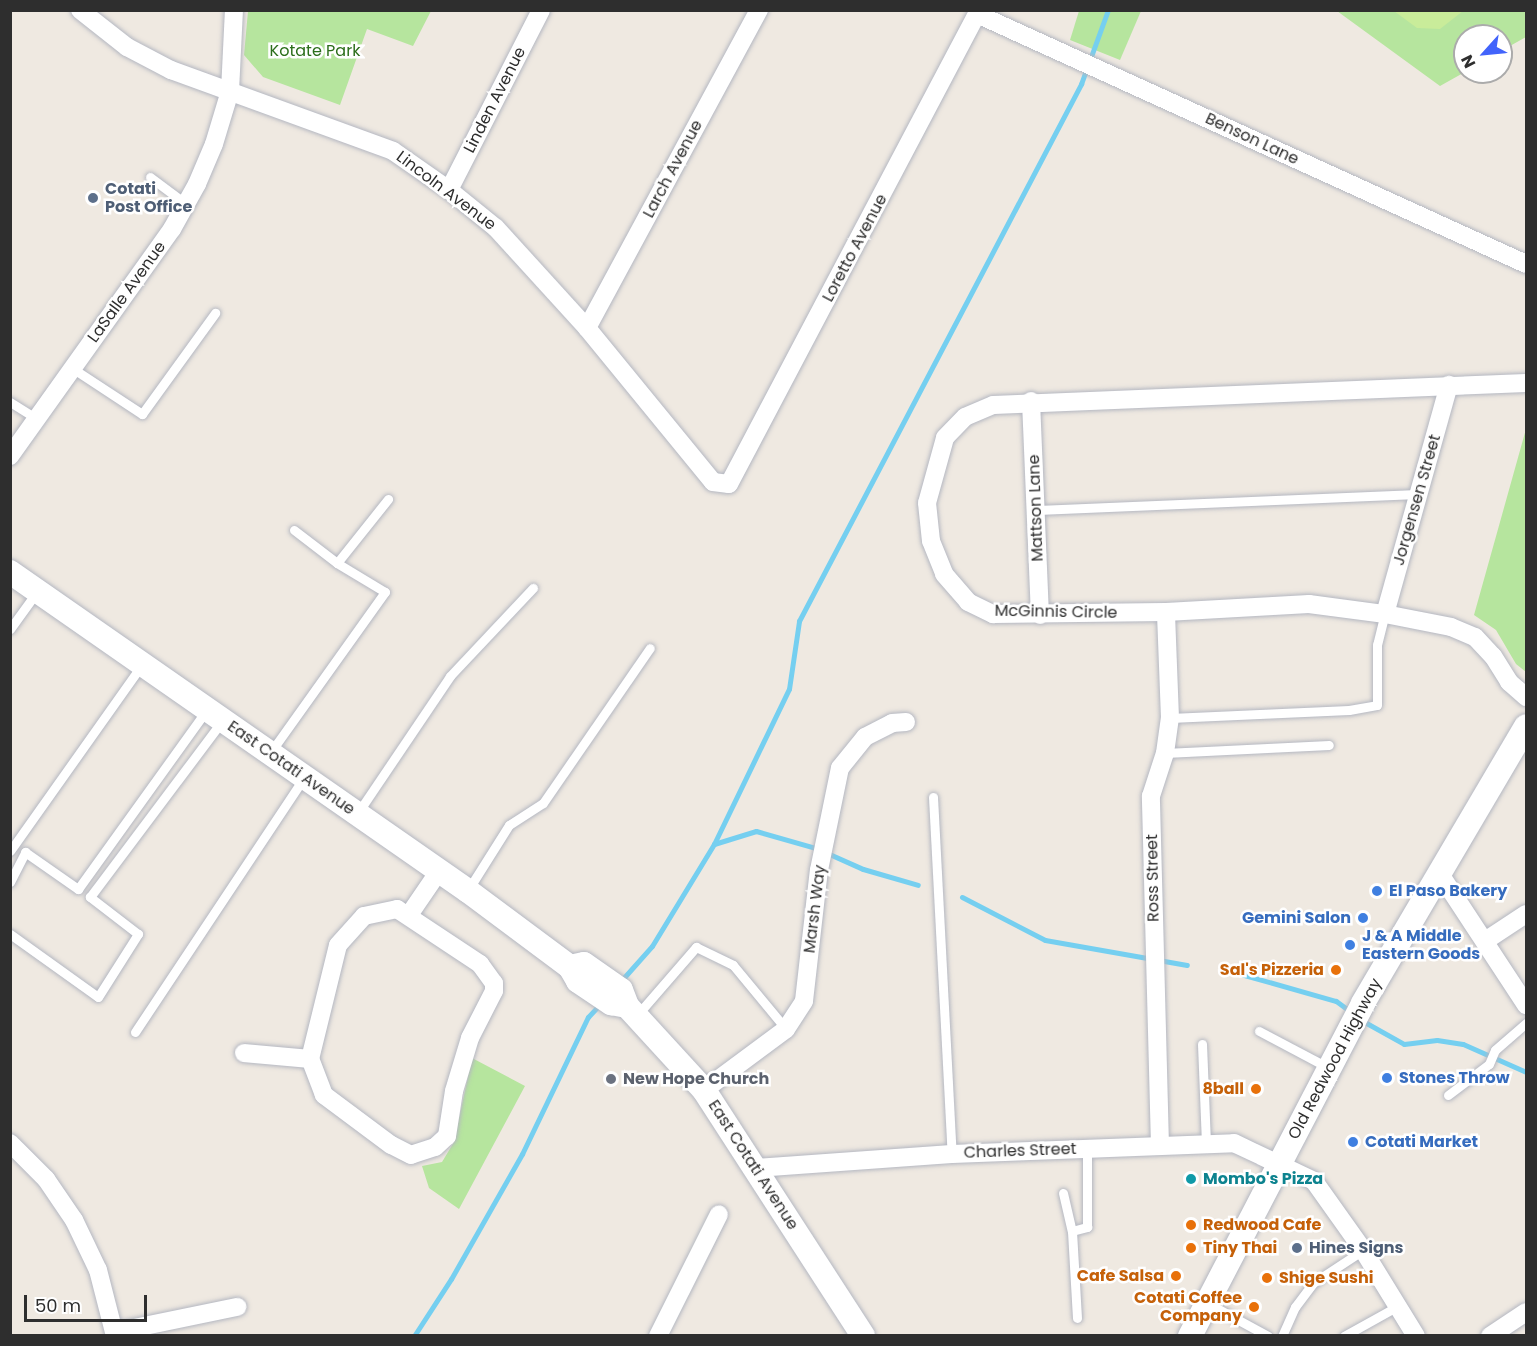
<!DOCTYPE html>
<html>
<head>
<meta charset="utf-8">
<style>
	body { margin:0 }
	#map { position:relative; width:1537px; height:1346px; overflow:hidden; background:#efe9e1; font-family:Poppins,sans-serif }
	div>[style] { position:absolute }
	.green>* { inset:0; background:#b6e59e }
	.pitch>* { inset:0; background:#c9ec9a }
	.stream>* { height:5px; margin:-2.5px; padding:0 2.5px; transform-origin:2.5px; border-radius:2.5px; background:#75cff0 }
	.roads { filter:drop-shadow(0 0 2px #b4b7c1) drop-shadow(0 0 2px #b4b7c1) }
	.lane>* { height:9px; margin:-4.5px; padding:0 4.5px; transform-origin:4.5px; border-radius:4.5px; background:#fff }
	.street>* { height:18px; margin:-9px; padding:0 9px; transform-origin:9px; border-radius:9px; background:#fff }
	.secondary>* { height:24px; margin:-12px; padding:0 12px; transform-origin:12px; border-radius:12px; background:#fff }
	.dots>* { width:16px; height:16px; translate:-50% -50%; box-sizing:border-box; border:3px solid #fff; border-radius:50% }
	span { translate:-50% -50%; white-space:nowrap; text-align:center; line-height:1.15; -webkit-text-stroke:5px #fff; paint-order:stroke }
	.park-label { font-size:16px; color:#2c6e1b }
	.street-label { font-size:16px; color:#2e2e2e }
	.service-label { font-size:16px; color:#4e5e75; font-weight:700 }
	.left { translate:0 -50%; text-align:left }
	.shop-label { font-size:16px; color:#366cbe; font-weight:700 }
	.right { translate:-100% -50%; text-align:right }
	.food-label { font-size:16px; color:#c56008; font-weight:700 }
	.worship-label { font-size:16px; color:#5b616d; font-weight:700 }
	.culture-label { font-size:16px; color:#0d838f; font-weight:700 }
	.frame { position:absolute; inset:0; border:12px solid #2e2e2e; pointer-events:none }
	.north { position:absolute; left:1453px; top:24px; width:60px; height:60px; box-sizing:border-box; background:#fff; border:2px solid #ababab; border-radius:50%; rotate:243deg; font-size:16px; font-weight:700; line-height:24px; text-align:center; color:#2e2e2e }
	.north::after { content:''; display:block; margin:auto; width:21px; height:27px; background:#4264fb; clip-path:polygon(50% 0,100% 100%,50% 72%,0 100%) }
	.scale { position:absolute; left:24px; top:1295px; width:123px; height:27px; box-sizing:border-box; border:3px solid #2e2e2e; border-top:0; padding-left:8px; font-size:18px; line-height:21px; white-space:nowrap; color:#2e2e2e; -webkit-text-stroke:4px #fff; paint-order:stroke }
</style>
</head>
<body>
<div id="map">
	<div class="green">
		<div style="clip-path:polygon(248px 11px,248px 10px,431px 11px,413px 46px,367px 29px,340px 105px,263px 77px,244px 55px)"></div>
		<div style="clip-path:polygon(1079px 11px,1141px 11px,1120px 60px,1070px 40px)"></div>
		<div style="clip-path:polygon(1337px 11px,1526px 11px,1526px 37px,1501px 51px,1501px 36px,1465px 36px,1465px 72px,1440px 86px)"></div>
		<div style="clip-path:polygon(1526px 429px,1526px 672px,1516px 664px,1496px 630px,1474px 615px)"></div>
		<div style="clip-path:polygon(472px 1058px,525px 1086px,459px 1209px,429px 1188px,422px 1166px,442px 1162px,454px 1142px)"></div>
	</div>
	<div class="pitch">
		<div style="clip-path:polygon(1394px 11px,1463px 11px,1440px 29px,1417px 28px)"></div>
	</div>
	<div class="stream">
		<div style="left:714px;top:844px;width:44px;rotate:-17.2deg"></div>
		<div style="left:756px;top:831px;width:66px;rotate:15.9deg"></div>
		<div style="left:827px;top:853px;width:39px;rotate:24deg"></div>
		<div style="left:863px;top:869px;width:57px;rotate:16.2deg"></div>
		<div style="left:962px;top:897px;width:93px;rotate:27.4deg"></div>
		<div style="left:1045px;top:940px;width:144px;rotate:10deg"></div>
		<div style="left:1237px;top:973px;width:103px;rotate:15.8deg"></div>
		<div style="left:1336px;top:1001px;width:19px;rotate:36deg"></div>
		<div style="left:620px;top:982px;width:48px;rotate:-48.4deg"></div>
		<div style="left:652px;top:946px;width:119px;rotate:-58.7deg"></div>
		<div style="left:714px;top:844px;width:172px;rotate:-64.2deg"></div>
		<div style="left:789px;top:689px;width:69px;rotate:-81.6deg"></div>
		<div style="left:799px;top:621px;width:607px;rotate:-62.29deg"></div>
		<div style="left:1081px;top:84px;width:79px;rotate:-70deg"></div>
		<div style="left:1361px;top:1020px;width:49px;rotate:29.2deg"></div>
		<div style="left:1404px;top:1044px;width:33px;rotate:-7deg"></div>
		<div style="left:1437px;top:1040px;width:26px;rotate:9deg"></div>
		<div style="left:1463px;top:1044px;width:69px;rotate:24deg"></div>
		<div style="left:414px;top:1336px;width:68px;rotate:-57deg"></div>
		<div style="left:451px;top:1279px;width:144px;rotate:-60.4deg"></div>
		<div style="left:522px;top:1154px;width:152px;rotate:-64.3deg"></div>
		<div style="left:588px;top:1017px;width:18px;rotate:-47deg"></div>
	</div>
	<div class="roads">
		<div class="lane">
			<div style="left:150px;top:177px;width:45px;rotate:36.9deg"></div>
			<div style="left:72px;top:368px;width:84px;rotate:33.3deg"></div>
			<div style="left:142px;top:414px;width:125px;rotate:-54.1deg"></div>
			<div style="left:10px;top:402px;width:32px;rotate:32deg"></div>
			<div style="left:1036px;top:510px;width:383px;rotate:-2.4deg"></div>
			<div style="left:294px;top:530px;width:54px;rotate:37.5deg"></div>
			<div style="left:10px;top:629px;width:44px;rotate:-54.2deg"></div>
			<div style="left:1170px;top:718px;width:179px;rotate:-2.6deg"></div>
			<div style="left:1349px;top:710px;width:28px;rotate:-10deg"></div>
			<div style="left:1377px;top:705px;width:60px;rotate:-90deg"></div>
			<div style="left:1377px;top:645px;width:32px;rotate:-76deg"></div>
			<div style="left:270px;top:753px;width:198px;rotate:-54.5deg"></div>
			<div style="left:385px;top:592px;width:56px;rotate:-148.9deg"></div>
			<div style="left:337px;top:563px;width:82px;rotate:-51.4deg"></div>
			<div style="left:1165px;top:753px;width:164px;rotate:-2.8deg"></div>
			<div style="left:933px;top:797px;width:358px;rotate:87deg"></div>
			<div style="left:357px;top:814px;width:166px;rotate:-56deg"></div>
			<div style="left:450px;top:676px;width:121px;rotate:-46.7deg"></div>
			<div style="left:10px;top:851px;width:227px;rotate:-54.7deg"></div>
			<div style="left:10px;top:882px;width:34px;rotate:-63deg"></div>
			<div style="left:25px;top:852px;width:65px;rotate:34.9deg"></div>
			<div style="left:78px;top:889px;width:219px;rotate:-54.3deg"></div>
			<div style="left:468px;top:890px;width:77px;rotate:-57.8deg"></div>
			<div style="left:509px;top:825px;width:40px;rotate:-32.9deg"></div>
			<div style="left:543px;top:803px;width:188px;rotate:-55.4deg"></div>
			<div style="left:10px;top:934px;width:108px;rotate:35.6deg"></div>
			<div style="left:98px;top:997px;width:75px;rotate:-57.6deg"></div>
			<div style="left:138px;top:934px;width:61px;rotate:-142.4deg"></div>
			<div style="left:90px;top:897px;width:220px;rotate:-53.1deg"></div>
			<div style="left:638px;top:1014px;width:89px;rotate:-49.1deg"></div>
			<div style="left:696px;top:947px;width:41px;rotate:25.9deg"></div>
			<div style="left:733px;top:965px;width:83px;rotate:50.4deg"></div>
			<div style="left:1259px;top:1031px;width:79px;rotate:27.9deg"></div>
			<div style="left:135px;top:1032px;width:304px;rotate:-56.4deg"></div>
			<div style="left:1202px;top:1044px;width:100px;rotate:87.7deg"></div>
			<div style="left:1448px;top:1095px;width:51px;rotate:-37.1deg"></div>
			<div style="left:1489px;top:1064px;width:15px;rotate:-67deg"></div>
			<div style="left:1495px;top:1050px;width:41px;rotate:-41.1deg"></div>
			<div style="left:1063px;top:1193px;width:39px;rotate:77deg"></div>
			<div style="left:1209px;top:1304px;width:67px;rotate:28.5deg"></div>
			<div style="left:1077px;top:1318px;width:87px;rotate:-93.3deg"></div>
			<div style="left:1072px;top:1231px;width:16px;rotate:-15deg"></div>
			<div style="left:1087px;top:1227px;width:78px;rotate:-90deg"></div>
			<div style="left:1282px;top:1336px;width:32px;rotate:-66deg"></div>
			<div style="left:1295px;top:1307px;width:30px;rotate:-53deg"></div>
			<div style="left:1313px;top:1283px;width:60px;rotate:-33.4deg"></div>
			<div style="left:1344px;top:1336px;width:62px;rotate:-29.1deg"></div>
		</div>
		<div class="street">
			<div style="left:80px;top:10px;width:60px;rotate:38.2deg"></div>
			<div style="left:127px;top:47px;width:50px;rotate:27.6deg"></div>
			<div style="left:171px;top:70px;width:236px;rotate:20deg"></div>
			<div style="left:393px;top:151px;width:68px;rotate:34.9deg"></div>
			<div style="left:449px;top:190px;width:60px;rotate:39deg"></div>
			<div style="left:496px;top:228px;width:135px;rotate:47.7deg"></div>
			<div style="left:587px;top:328px;width:199px;rotate:50.7deg"></div>
			<div style="left:713px;top:482px;width:16px;rotate:7deg"></div>
			<div style="left:729px;top:484px;width:536px;rotate:-62.19deg"></div>
			<div style="left:977px;top:14px;width:603px;rotate:24.48deg"></div>
			<div style="left:449px;top:190px;width:202px;rotate:-62.9deg"></div>
			<div style="left:587px;top:328px;width:362px;rotate:-61.6deg"></div>
			<div style="left:1526px;top:383px;width:533px;rotate:177.64deg"></div>
			<div style="left:993px;top:405px;width:30px;rotate:157deg"></div>
			<div style="left:965px;top:417px;width:29px;rotate:134deg"></div>
			<div style="left:945px;top:438px;width:67px;rotate:105.5deg"></div>
			<div style="left:927px;top:503px;width:38px;rotate:84deg"></div>
			<div style="left:931px;top:541px;width:35px;rotate:68deg"></div>
			<div style="left:944px;top:574px;width:37px;rotate:49deg"></div>
			<div style="left:968px;top:602px;width:28px;rotate:26deg"></div>
			<div style="left:993px;top:614px;width:173px;rotate:-0.7deg"></div>
			<div style="left:1166px;top:612px;width:143px;rotate:-3.2deg"></div>
			<div style="left:1309px;top:604px;width:77px;rotate:7.5deg"></div>
			<div style="left:1385px;top:614px;width:67px;rotate:11.1deg"></div>
			<div style="left:1451px;top:627px;width:26px;rotate:23deg"></div>
			<div style="left:1475px;top:637px;width:26px;rotate:47deg"></div>
			<div style="left:1493px;top:656px;width:31px;rotate:58deg"></div>
			<div style="left:1509px;top:682px;width:23px;rotate:41deg"></div>
			<div style="left:1031px;top:401px;width:214px;rotate:87.6deg"></div>
			<div style="left:10px;top:456px;width:279px;rotate:-54.5deg"></div>
			<div style="left:172px;top:229px;width:51px;rotate:-60.9deg"></div>
			<div style="left:197px;top:184px;width:43px;rotate:-67deg"></div>
			<div style="left:214px;top:144px;width:55px;rotate:-73.2deg"></div>
			<div style="left:230px;top:91px;width:81px;rotate:-87.2deg"></div>
			<div style="left:1385px;top:614px;width:238px;rotate:-74.4deg"></div>
			<div style="left:1440px;top:874px;width:157px;rotate:56.7deg"></div>
			<div style="left:397px;top:909px;width:100px;rotate:33.5deg"></div>
			<div style="left:480px;top:964px;width:24px;rotate:54deg"></div>
			<div style="left:494px;top:983px;width:8px;rotate:90deg"></div>
			<div style="left:494px;top:991px;width:53px;rotate:117.1deg"></div>
			<div style="left:470px;top:1038px;width:55px;rotate:106.8deg"></div>
			<div style="left:454px;top:1091px;width:46px;rotate:98.8deg"></div>
			<div style="left:447px;top:1136px;width:16px;rotate:137deg"></div>
			<div style="left:435px;top:1147px;width:25px;rotate:162deg"></div>
			<div style="left:411px;top:1155px;width:22px;rotate:-153deg"></div>
			<div style="left:391px;top:1145px;width:84px;rotate:-143.3deg"></div>
			<div style="left:324px;top:1095px;width:39px;rotate:-111deg"></div>
			<div style="left:310px;top:1059px;width:117px;rotate:-76.2deg"></div>
			<div style="left:338px;top:945px;width:39px;rotate:-48deg"></div>
			<div style="left:364px;top:916px;width:34px;rotate:-12deg"></div>
			<div style="left:409px;top:915px;width:53px;rotate:-55.7deg"></div>
			<div style="left:1485px;top:941px;width:49px;rotate:-33.4deg"></div>
			<div style="left:244px;top:1053px;width:66px;rotate:5.2deg"></div>
			<div style="left:704px;top:1090px;width:102px;rotate:-36.6deg"></div>
			<div style="left:786px;top:1029px;width:33px;rotate:-57deg"></div>
			<div style="left:804px;top:1001px;width:132px;rotate:-83.5deg"></div>
			<div style="left:819px;top:870px;width:104px;rotate:-78.4deg"></div>
			<div style="left:840px;top:768px;width:40px;rotate:-51deg"></div>
			<div style="left:865px;top:737px;width:30px;rotate:-27deg"></div>
			<div style="left:892px;top:723px;width:14px;rotate:-4deg"></div>
			<div style="left:10px;top:1143px;width:51px;rotate:45deg"></div>
			<div style="left:46px;top:1179px;width:50px;rotate:55.7deg"></div>
			<div style="left:74px;top:1220px;width:55px;rotate:64.4deg"></div>
			<div style="left:98px;top:1270px;width:68px;rotate:75.6deg"></div>
			<div style="left:1160px;top:1146px;width:350px;rotate:-91.5deg"></div>
			<div style="left:1151px;top:796px;width:45px;rotate:-72deg"></div>
			<div style="left:1165px;top:753px;width:35px;rotate:-82deg"></div>
			<div style="left:1170px;top:718px;width:106px;rotate:-92.2deg"></div>
			<div style="left:756px;top:1168px;width:196px;rotate:-4.1deg"></div>
			<div style="left:952px;top:1154px;width:282px;rotate:-2.2deg"></div>
			<div style="left:1234px;top:1143px;width:89px;rotate:25.4deg"></div>
			<div style="left:1314px;top:1181px;width:85px;rotate:54.6deg"></div>
			<div style="left:1363px;top:1250px;width:101px;rotate:58.4deg"></div>
			<div style="left:115px;top:1332px;width:125px;rotate:-11.6deg"></div>
			<div style="left:658px;top:1336px;width:136px;rotate:-63.4deg"></div>
			<div style="left:1490px;top:1336px;width:43px;rotate:-33.7deg"></div>
		</div>
		<div class="secondary">
			<div style="left:10px;top:572px;width:558px;rotate:34.86deg"></div>
			<div style="left:468px;top:891px;width:127px;rotate:36.7deg"></div>
			<div style="left:570px;top:967px;width:16px;rotate:60deg"></div>
			<div style="left:578px;top:981px;width:40px;rotate:34deg"></div>
			<div style="left:611px;top:1003px;width:16px;rotate:11deg"></div>
			<div style="left:570px;top:967px;width:14px;rotate:-12deg"></div>
			<div style="left:584px;top:964px;width:45px;rotate:35.1deg"></div>
			<div style="left:621px;top:990px;width:17px;rotate:69deg"></div>
			<div style="left:627px;top:1006px;width:114px;rotate:47.5deg"></div>
			<div style="left:704px;top:1090px;width:293px;rotate:57.1deg"></div>
			<div style="left:1190px;top:1336px;width:375px;rotate:-62.5deg"></div>
			<div style="left:1363px;top:1003px;width:321px;rotate:-59.5deg"></div>
		</div>
	</div>
	<div class="dots">
		<div style="left:93px;top:198px;background:#5c6f8a"></div>
		<div style="left:1377px;top:891px;background:#3f7fe0"></div>
		<div style="left:1363px;top:918px;background:#3f7fe0"></div>
		<div style="left:1350px;top:945px;background:#3f7fe0"></div>
		<div style="left:1336px;top:970px;background:#e8710a"></div>
		<div style="left:1387px;top:1078px;background:#3f7fe0"></div>
		<div style="left:611px;top:1079px;background:#6b7280"></div>
		<div style="left:1256px;top:1089px;background:#e8710a"></div>
		<div style="left:1353px;top:1142px;background:#3f7fe0"></div>
		<div style="left:1191px;top:1179px;background:#0f9aa8"></div>
		<div style="left:1191px;top:1225px;background:#e8710a"></div>
		<div style="left:1191px;top:1248px;background:#e8710a"></div>
		<div style="left:1297px;top:1248px;background:#5c6f8a"></div>
		<div style="left:1176px;top:1276px;background:#e8710a"></div>
		<div style="left:1267px;top:1278px;background:#e8710a"></div>
		<div style="left:1254px;top:1307px;background:#e8710a"></div>
	</div>
	<div class="park-label">
		<span style="left:315px;top:51px">Kotate Park</span>
	</div>
	<div class="street-label">
		<span style="left:495px;top:100px;rotate:-63deg">Linden Avenue</span>
		<span style="left:1252px;top:139px;rotate:25deg">Benson Lane</span>
		<span style="left:673px;top:169px;rotate:-62deg">Larch Avenue</span>
		<span style="left:446px;top:191px;rotate:37deg">Lincoln Avenue</span>
		<span style="left:855px;top:248px;rotate:-62deg">Loretto Avenue</span>
		<span style="left:127px;top:292px;rotate:-54deg">LaSalle Avenue</span>
		<span style="left:1417px;top:500px;rotate:-74deg">Jorgensen Street</span>
		<span style="left:1036px;top:508px;rotate:-92deg">Mattson Lane</span>
		<span style="left:1056px;top:612px;rotate:1deg">McGinnis Circle</span>
		<span style="left:291px;top:768px;rotate:35deg">East Cotati Avenue</span>
		<span style="left:1153px;top:878px;rotate:-91deg">Ross Street</span>
		<span style="left:815px;top:909px;rotate:-83deg">Marsh Way</span>
		<span style="left:1335px;top:1059px;rotate:-62deg">Old Redwood Highway</span>
		<span style="left:1020px;top:1151px;rotate:-2deg">Charles Street</span>
		<span style="left:753px;top:1165px;rotate:57deg">East Cotati Avenue</span>
	</div>
	<div class="service-label">
		<span class="left" style="left:105px;top:198px">Cotati<br>Post Office</span>
		<span class="left" style="left:1309px;top:1248px">Hines Signs</span>
	</div>
	<div class="shop-label">
		<span class="left" style="left:1389px;top:891px">El Paso Bakery</span>
		<span class="right" style="left:1351px;top:918px">Gemini Salon</span>
		<span class="left" style="left:1362px;top:945px">J &amp; A Middle<br>Eastern Goods</span>
		<span class="left" style="left:1399px;top:1078px">Stones Throw</span>
		<span class="left" style="left:1365px;top:1142px">Cotati Market</span>
	</div>
	<div class="food-label">
		<span class="right" style="left:1324px;top:970px">Sal's Pizzeria</span>
		<span class="right" style="left:1244px;top:1089px">8ball</span>
		<span class="left" style="left:1203px;top:1225px">Redwood Cafe</span>
		<span class="left" style="left:1203px;top:1248px">Tiny Thai</span>
		<span class="right" style="left:1164px;top:1276px">Cafe Salsa</span>
		<span class="left" style="left:1279px;top:1278px">Shige Sushi</span>
		<span class="right" style="left:1242px;top:1307px">Cotati Coffee<br>Company</span>
	</div>
	<div class="worship-label">
		<span class="left" style="left:623px;top:1079px">New Hope Church</span>
	</div>
	<div class="culture-label">
		<span class="left" style="left:1203px;top:1179px">Mombo's Pizza</span>
	</div>
	<div class="frame"></div>
	<div class="north">N</div>
	<div class="scale">50 m</div>
</div>
</body>
</html>
